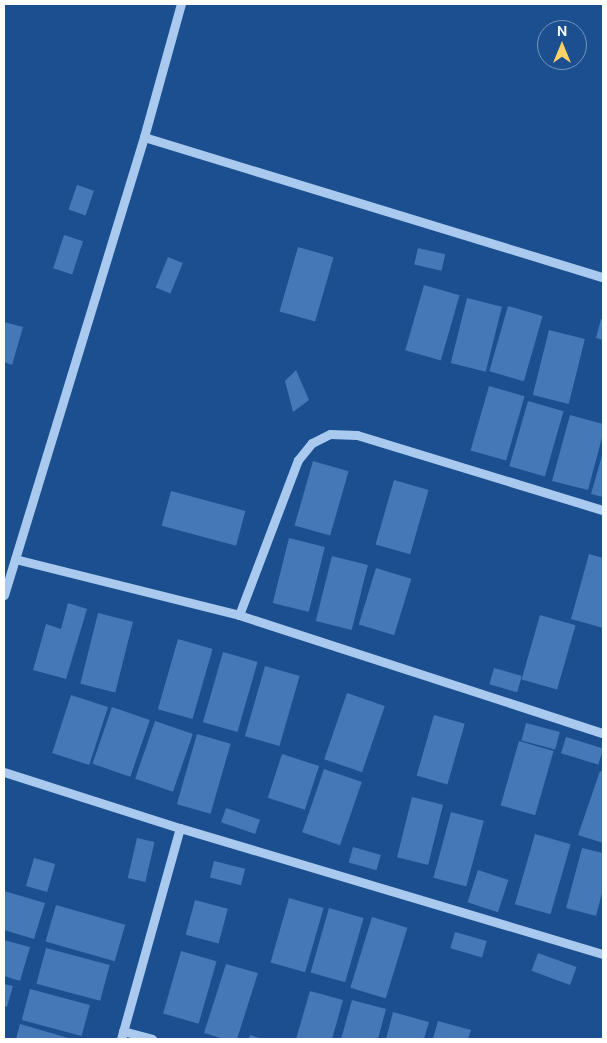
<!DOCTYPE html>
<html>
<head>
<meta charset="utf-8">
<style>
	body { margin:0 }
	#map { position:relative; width:607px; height:1043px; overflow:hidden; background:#1b4f8f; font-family:"DM Sans",sans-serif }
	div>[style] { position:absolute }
	.building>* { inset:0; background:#4478b7; transform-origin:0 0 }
	.minor>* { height:9px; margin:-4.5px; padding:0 4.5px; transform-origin:4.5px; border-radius:4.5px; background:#a9c9ee }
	span { translate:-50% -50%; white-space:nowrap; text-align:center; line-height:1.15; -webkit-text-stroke:4px #1b4f8f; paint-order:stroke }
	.frame { position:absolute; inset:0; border:5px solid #fff; pointer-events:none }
	.north { position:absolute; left:537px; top:20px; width:50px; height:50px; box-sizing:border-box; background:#1b4f8f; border:1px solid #7695bc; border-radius:50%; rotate:0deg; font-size:14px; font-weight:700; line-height:20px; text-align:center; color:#fff }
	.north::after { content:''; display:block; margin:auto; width:18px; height:22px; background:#ffd166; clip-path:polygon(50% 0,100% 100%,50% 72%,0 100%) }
</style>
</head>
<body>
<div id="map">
	<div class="building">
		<div style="left:77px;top:185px;width:18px;height:26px;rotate:19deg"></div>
		<div style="left:64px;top:235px;width:20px;height:35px;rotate:18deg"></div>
		<div style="left:298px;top:247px;width:37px;height:67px;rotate:16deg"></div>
		<div style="left:418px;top:248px;width:28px;height:17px;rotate:13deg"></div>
		<div style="left:168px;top:257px;width:16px;height:33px;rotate:22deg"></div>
		<div style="left:424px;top:285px;width:37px;height:68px;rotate:16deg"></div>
		<div style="left:467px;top:298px;width:36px;height:67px;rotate:14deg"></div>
		<div style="left:508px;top:306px;width:36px;height:68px;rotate:16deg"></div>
		<div style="clip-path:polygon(601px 319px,603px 319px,603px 340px,596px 338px)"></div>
		<div style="clip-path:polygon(4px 322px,23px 327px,12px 365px,4px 362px)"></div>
		<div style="left:549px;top:330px;width:37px;height:67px;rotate:14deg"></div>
		<div style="clip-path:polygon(296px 370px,309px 400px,293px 412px,285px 381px)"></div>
		<div style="left:489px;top:386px;width:37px;height:67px;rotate:16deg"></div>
		<div style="left:528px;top:401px;width:37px;height:68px;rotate:16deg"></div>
		<div style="clip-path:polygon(570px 415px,603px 424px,603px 434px,588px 490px,552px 481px)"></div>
		<div style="clip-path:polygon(603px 452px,603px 497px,591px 494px)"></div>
		<div style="left:313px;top:461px;width:37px;height:67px;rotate:16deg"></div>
		<div style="left:394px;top:480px;width:36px;height:67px;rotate:16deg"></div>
		<div style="left:171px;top:491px;width:77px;height:36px;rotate:15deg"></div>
		<div style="left:289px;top:538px;width:37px;height:67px;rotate:14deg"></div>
		<div style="clip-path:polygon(589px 554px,603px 558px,603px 628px,571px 619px)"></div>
		<div style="left:332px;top:556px;width:37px;height:67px;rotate:14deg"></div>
		<div style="left:376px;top:568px;width:37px;height:59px;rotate:17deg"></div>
		<div style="clip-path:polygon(68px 603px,87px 609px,66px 679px,33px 670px,46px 624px,61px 629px)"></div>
		<div style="left:98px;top:613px;width:36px;height:73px;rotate:14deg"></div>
		<div style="left:540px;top:615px;width:37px;height:67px;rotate:16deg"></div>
		<div style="left:178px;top:639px;width:36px;height:73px;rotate:16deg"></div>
		<div style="left:223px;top:652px;width:36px;height:73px;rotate:16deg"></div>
		<div style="left:265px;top:666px;width:36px;height:73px;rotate:16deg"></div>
		<div style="left:494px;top:668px;width:29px;height:17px;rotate:16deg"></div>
		<div style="left:347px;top:693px;width:40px;height:70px;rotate:19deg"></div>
		<div style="left:71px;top:695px;width:39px;height:61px;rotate:18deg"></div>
		<div style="left:112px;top:707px;width:40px;height:60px;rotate:19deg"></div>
		<div style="left:434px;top:715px;width:32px;height:63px;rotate:16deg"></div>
		<div style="left:155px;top:721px;width:40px;height:61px;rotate:19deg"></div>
		<div style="left:526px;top:723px;width:35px;height:18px;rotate:15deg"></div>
		<div style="left:197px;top:734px;width:35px;height:73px;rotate:16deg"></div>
		<div style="left:566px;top:737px;width:39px;height:17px;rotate:17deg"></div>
		<div style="left:519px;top:741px;width:36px;height:67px;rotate:16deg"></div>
		<div style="left:282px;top:754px;width:39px;height:46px;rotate:18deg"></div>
		<div style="left:324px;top:769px;width:40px;height:67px;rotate:19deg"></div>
		<div style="clip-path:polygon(600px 771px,603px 772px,603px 843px,578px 835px)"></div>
		<div style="left:412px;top:797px;width:32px;height:62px;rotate:14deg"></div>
		<div style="left:226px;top:808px;width:36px;height:15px;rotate:19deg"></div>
		<div style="left:451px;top:812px;width:34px;height:68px;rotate:15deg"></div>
		<div style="left:535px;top:834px;width:37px;height:73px;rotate:16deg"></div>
		<div style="left:137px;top:838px;width:18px;height:41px;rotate:13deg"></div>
		<div style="left:353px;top:847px;width:29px;height:16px;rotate:16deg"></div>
		<div style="clip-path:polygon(582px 848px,603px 853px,603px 889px,596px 916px,566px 908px)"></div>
		<div style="left:34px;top:858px;width:22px;height:29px;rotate:16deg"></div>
		<div style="left:214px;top:861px;width:32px;height:17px;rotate:14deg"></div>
		<div style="left:478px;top:870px;width:32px;height:34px;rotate:18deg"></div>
		<div style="clip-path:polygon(4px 891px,45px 903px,34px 939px,4px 930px)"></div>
		<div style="left:289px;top:898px;width:36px;height:67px;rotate:16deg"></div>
		<div style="left:195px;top:900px;width:34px;height:36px;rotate:15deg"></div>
		<div style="left:56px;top:905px;width:72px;height:38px;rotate:16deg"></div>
		<div style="left:329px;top:908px;width:36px;height:67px;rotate:16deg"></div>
		<div style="left:372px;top:917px;width:37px;height:74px;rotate:17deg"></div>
		<div style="left:455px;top:932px;width:33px;height:17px;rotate:16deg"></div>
		<div style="clip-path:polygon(4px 940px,30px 947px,20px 981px,4px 976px)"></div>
		<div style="left:46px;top:948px;width:66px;height:37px;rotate:15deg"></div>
		<div style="left:181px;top:951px;width:37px;height:65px;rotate:16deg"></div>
		<div style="left:538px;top:953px;width:41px;height:19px;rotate:20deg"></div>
		<div style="clip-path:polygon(226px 964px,258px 973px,237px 1039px,224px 1039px,204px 1033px)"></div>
		<div style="clip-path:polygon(4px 984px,13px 986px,7px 1007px,4px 1006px)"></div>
		<div style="left:30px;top:989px;width:62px;height:32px;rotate:15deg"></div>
		<div style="clip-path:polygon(310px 991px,343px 1000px,332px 1039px,296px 1039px)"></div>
		<div style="clip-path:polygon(352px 1000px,386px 1009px,378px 1039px,341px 1039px)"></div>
		<div style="clip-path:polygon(393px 1012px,429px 1022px,424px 1039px,386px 1039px)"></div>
		<div style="clip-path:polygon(438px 1021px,471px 1030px,468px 1039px,433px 1039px)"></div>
		<div style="clip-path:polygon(20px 1024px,72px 1039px,16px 1039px)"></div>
		<div style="clip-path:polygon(250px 1035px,262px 1039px,249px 1039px)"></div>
	</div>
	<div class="minor">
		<div style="left:144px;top:137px;width:480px;rotate:17deg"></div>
		<div style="left:15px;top:559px;width:231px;rotate:14deg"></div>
		<div style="left:239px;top:615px;width:383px;rotate:18deg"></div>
		<div style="left:4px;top:595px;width:479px;rotate:-73deg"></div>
		<div style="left:144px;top:137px;width:138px;rotate:-74.5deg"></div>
		<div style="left:239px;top:615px;width:166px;rotate:-69.2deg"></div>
		<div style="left:298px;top:460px;width:22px;rotate:-51deg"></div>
		<div style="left:312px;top:443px;width:20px;rotate:-27deg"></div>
		<div style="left:330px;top:434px;width:27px;rotate:2deg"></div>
		<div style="left:357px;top:435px;width:257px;rotate:17deg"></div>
		<div style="left:4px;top:772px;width:185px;rotate:17.7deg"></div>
		<div style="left:180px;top:828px;width:441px;rotate:16.6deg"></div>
		<div style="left:123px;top:1031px;width:30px;rotate:15deg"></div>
		<div style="left:121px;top:1039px;width:219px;rotate:-74.4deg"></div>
	</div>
	<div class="frame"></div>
	<div class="north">N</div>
</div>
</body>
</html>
